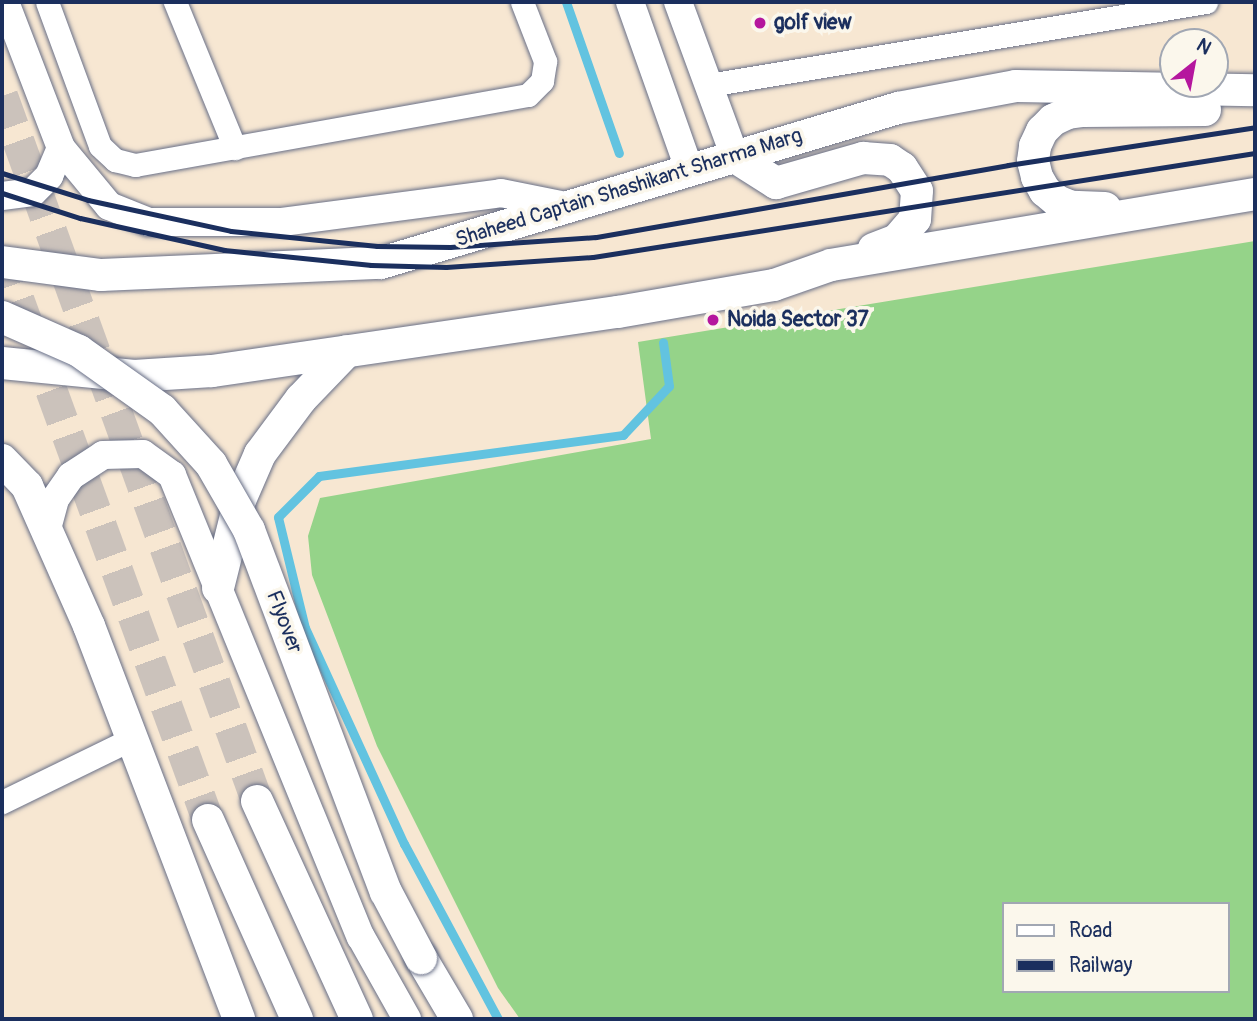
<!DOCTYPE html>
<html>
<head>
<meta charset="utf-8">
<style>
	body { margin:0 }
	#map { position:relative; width:1257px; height:1021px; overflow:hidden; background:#f7e7d2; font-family:Pangolin,sans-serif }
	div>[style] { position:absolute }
	.green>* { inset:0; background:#95d389 }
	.stream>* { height:9px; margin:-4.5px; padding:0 4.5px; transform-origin:4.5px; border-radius:4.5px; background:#62c3e0 }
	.secondary-tunnel>* { height:32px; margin-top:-16px; transform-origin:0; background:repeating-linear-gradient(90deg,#cbc2bb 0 32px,transparent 0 48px) }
	.roads { filter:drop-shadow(0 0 2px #686f87) drop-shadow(0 0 2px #686f87) }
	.minor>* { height:23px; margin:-11.5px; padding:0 11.5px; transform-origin:11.5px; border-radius:11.5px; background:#fff }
	.tertiary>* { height:28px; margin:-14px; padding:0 14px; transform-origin:14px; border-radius:14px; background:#fff }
	.secondary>* { height:32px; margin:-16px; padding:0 16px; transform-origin:16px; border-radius:16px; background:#fff }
	.rail>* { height:5px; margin:-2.5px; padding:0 2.5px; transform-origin:2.5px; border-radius:2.5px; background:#1b2f5e }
	.bridges { filter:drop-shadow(0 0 2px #686f87) drop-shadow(0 0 2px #686f87) }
	.secondary-bridge>* { height:32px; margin:-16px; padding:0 16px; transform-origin:16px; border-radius:16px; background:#fff }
	.dots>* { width:19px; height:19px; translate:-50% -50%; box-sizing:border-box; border:4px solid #fbf7ec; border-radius:50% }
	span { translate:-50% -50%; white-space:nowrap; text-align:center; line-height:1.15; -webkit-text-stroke:7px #fbf7ec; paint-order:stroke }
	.poi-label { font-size:21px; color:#1b2f5e; font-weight:700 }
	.left { translate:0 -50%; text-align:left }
	.street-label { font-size:21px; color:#1b2f5e }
	.frame { position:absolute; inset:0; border:4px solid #1b2f5e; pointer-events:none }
	.legend { position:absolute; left:1002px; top:902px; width:228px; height:91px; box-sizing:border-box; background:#fbf7ec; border:2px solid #a1a7b3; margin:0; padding:9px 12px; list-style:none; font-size:21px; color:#1b2f5e }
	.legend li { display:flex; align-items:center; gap:14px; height:35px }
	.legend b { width:35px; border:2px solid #a1a7b3 }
	.north { position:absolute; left:1159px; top:28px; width:70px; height:70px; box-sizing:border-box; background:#fbf7ec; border:2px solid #a1a7b3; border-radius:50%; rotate:31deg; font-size:19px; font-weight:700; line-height:28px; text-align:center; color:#1b2f5e }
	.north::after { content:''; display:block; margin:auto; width:24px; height:32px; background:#b5179e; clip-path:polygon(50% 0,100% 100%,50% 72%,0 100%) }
</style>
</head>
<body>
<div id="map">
	<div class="green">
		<div style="clip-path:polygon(evenodd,1255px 241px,1255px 1019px,520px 1019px,498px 988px,377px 746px,312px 575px,308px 536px,320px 498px,651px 439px,638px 342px,1255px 241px,1003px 904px,1227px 904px,1227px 991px,1003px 991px,1003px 904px)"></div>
	</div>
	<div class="stream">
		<div style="left:566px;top:2px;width:160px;rotate:70.7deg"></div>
		<div style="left:498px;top:1019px;width:199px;rotate:-118.2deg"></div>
		<div style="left:404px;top:844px;width:238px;rotate:-114.6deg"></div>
		<div style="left:305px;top:628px;width:114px;rotate:-103.7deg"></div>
		<div style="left:278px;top:517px;width:58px;rotate:-45deg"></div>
		<div style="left:319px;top:476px;width:307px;rotate:-7.7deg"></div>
		<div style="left:623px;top:435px;width:67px;rotate:-46.8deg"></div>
		<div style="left:669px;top:386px;width:44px;rotate:-97.8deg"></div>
	</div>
	<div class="secondary-tunnel">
		<div style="left:2px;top:96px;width:750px;rotate:70.11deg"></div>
		<div style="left:2px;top:255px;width:601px;rotate:69.97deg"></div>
	</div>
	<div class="roads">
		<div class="minor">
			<div style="left:47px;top:2px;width:153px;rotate:69.8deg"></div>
			<div style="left:100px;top:146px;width:21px;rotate:43deg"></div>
			<div style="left:115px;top:160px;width:21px;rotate:14deg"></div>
			<div style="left:135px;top:165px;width:399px;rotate:-10.1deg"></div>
			<div style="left:528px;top:95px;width:20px;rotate:-45deg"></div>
			<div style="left:542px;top:81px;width:20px;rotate:-81deg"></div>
			<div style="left:545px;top:61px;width:63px;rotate:-111.3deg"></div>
			<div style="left:175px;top:2px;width:158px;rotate:67.7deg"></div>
			<div style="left:709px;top:85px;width:504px;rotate:-9.48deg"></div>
			<div style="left:2px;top:802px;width:144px;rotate:-26deg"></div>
		</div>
		<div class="tertiary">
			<div style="left:5px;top:2px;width:156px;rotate:69deg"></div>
			<div style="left:61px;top:148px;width:75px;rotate:50.4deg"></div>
			<div style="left:109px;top:206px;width:43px;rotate:21.8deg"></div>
			<div style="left:149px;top:222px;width:133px"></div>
			<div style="left:282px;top:222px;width:221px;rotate:-7.5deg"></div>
			<div style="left:501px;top:193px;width:66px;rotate:11.3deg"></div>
			<div style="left:630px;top:2px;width:177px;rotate:70.5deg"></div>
			<div style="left:678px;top:2px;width:165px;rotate:69.8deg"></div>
			<div style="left:2px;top:196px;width:31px;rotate:-7deg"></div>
			<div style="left:33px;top:192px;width:23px;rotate:-45deg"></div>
			<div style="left:49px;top:176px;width:30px;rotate:-67deg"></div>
			<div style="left:47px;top:529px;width:31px;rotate:-75deg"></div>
			<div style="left:55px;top:499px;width:28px;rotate:-55deg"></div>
			<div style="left:71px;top:476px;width:38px;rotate:-33deg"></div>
			<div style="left:103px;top:455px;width:40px;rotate:-1.4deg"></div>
			<div style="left:143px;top:454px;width:36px;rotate:36deg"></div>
			<div style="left:172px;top:475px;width:499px;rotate:67.8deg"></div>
			<div style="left:361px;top:937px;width:94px;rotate:60.7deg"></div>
		</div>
		<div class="secondary">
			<div style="left:735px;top:157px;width:49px;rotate:32.4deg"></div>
			<div style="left:776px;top:183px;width:91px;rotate:-16deg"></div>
			<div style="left:863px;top:158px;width:27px;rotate:4deg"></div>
			<div style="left:890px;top:160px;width:14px;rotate:34deg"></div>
			<div style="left:902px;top:168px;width:27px;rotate:57deg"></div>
			<div style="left:917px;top:191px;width:28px;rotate:94deg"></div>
			<div style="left:915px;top:219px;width:28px;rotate:131deg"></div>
			<div style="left:897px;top:240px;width:25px;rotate:159deg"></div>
			<div style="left:1105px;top:208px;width:33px;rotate:-178deg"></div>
			<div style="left:1072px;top:207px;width:16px;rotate:-158deg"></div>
			<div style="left:1057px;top:201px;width:16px;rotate:-140deg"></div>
			<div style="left:1045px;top:191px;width:16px;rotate:-120deg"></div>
			<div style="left:1037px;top:177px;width:16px;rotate:-104deg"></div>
			<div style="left:1033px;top:161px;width:15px;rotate:-82deg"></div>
			<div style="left:1035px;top:146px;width:17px;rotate:-65deg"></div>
			<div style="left:1042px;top:131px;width:16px;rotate:-45deg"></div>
			<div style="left:1053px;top:120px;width:17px;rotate:-25deg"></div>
			<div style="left:1068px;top:113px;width:15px;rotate:-8deg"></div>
			<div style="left:1083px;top:111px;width:122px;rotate:-0.5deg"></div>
			<div style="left:2px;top:262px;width:100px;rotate:7.5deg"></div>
			<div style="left:101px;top:275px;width:280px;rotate:-2.5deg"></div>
			<div style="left:381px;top:263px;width:540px;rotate:-16.69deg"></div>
			<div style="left:898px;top:108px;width:120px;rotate:-10.6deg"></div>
			<div style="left:1016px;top:86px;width:239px;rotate:1deg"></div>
			<div style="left:2px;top:363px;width:133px;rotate:5.6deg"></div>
			<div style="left:134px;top:376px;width:78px;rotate:-3.7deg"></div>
			<div style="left:212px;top:371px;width:410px;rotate:-8.3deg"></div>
			<div style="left:618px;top:312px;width:158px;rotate:-9.8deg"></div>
			<div style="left:774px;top:285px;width:60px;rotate:-19.3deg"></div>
			<div style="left:831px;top:265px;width:430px;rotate:-9.5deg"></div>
			<div style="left:2px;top:460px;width:36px;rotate:46deg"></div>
			<div style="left:27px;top:486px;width:153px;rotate:66.1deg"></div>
			<div style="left:89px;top:626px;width:421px;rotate:69.1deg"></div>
			<div style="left:218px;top:588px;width:91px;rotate:-76deg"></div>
			<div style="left:240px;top:500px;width:50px;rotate:-66.5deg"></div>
			<div style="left:260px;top:454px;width:69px;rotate:-53.3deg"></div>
			<div style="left:301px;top:399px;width:66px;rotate:-46.2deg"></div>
			<div style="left:257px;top:801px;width:240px;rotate:65.4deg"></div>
			<div style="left:208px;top:820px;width:218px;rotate:65.9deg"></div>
			<div style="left:421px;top:958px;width:71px;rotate:59.5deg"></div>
		</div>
	</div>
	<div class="rail">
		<div style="left:2px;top:173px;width:90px;rotate:17.4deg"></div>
		<div style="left:88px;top:200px;width:146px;rotate:12.2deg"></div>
		<div style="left:231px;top:231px;width:147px;rotate:5.9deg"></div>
		<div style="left:377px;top:246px;width:73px;rotate:0.8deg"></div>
		<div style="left:450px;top:247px;width:146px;rotate:-3.9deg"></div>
		<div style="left:596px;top:237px;width:418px;rotate:-9.9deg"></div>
		<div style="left:1008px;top:165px;width:250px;rotate:-8.7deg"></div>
		<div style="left:2px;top:193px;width:82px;rotate:17.8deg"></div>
		<div style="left:80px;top:218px;width:148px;rotate:12.5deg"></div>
		<div style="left:224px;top:250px;width:148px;rotate:5.8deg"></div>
		<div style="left:371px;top:265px;width:75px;rotate:1.5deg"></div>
		<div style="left:446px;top:267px;width:147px;rotate:-3.9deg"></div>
		<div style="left:593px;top:257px;width:670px;rotate:-8.93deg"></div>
	</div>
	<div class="bridges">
		<div class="secondary-bridge">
			<div style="left:2px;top:317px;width:84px;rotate:23.8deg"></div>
			<div style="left:79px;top:351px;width:102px;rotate:35.4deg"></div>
			<div style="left:162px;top:410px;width:73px;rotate:47.8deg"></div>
			<div style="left:211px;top:464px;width:76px;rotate:60.1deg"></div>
			<div style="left:249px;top:530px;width:387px;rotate:69.3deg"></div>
			<div style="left:386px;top:892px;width:75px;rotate:62.1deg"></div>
		</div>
	</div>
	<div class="dots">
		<div style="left:760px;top:23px;background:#b5179e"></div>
		<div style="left:713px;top:320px;background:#b5179e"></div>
	</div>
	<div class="poi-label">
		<span class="left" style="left:774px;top:23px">golf view</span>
		<span class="left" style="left:727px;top:320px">Noida Sector 37</span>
	</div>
	<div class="street-label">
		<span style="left:629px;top:188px;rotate:-17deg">Shaheed Captain Shashikant Sharma Marg</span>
		<span style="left:284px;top:622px;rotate:69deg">Flyover</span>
	</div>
	<div class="frame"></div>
	<ul class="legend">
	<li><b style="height:9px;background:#fff"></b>Road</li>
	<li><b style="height:9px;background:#1b2f5e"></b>Railway</li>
	</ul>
	<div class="north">N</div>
</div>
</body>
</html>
